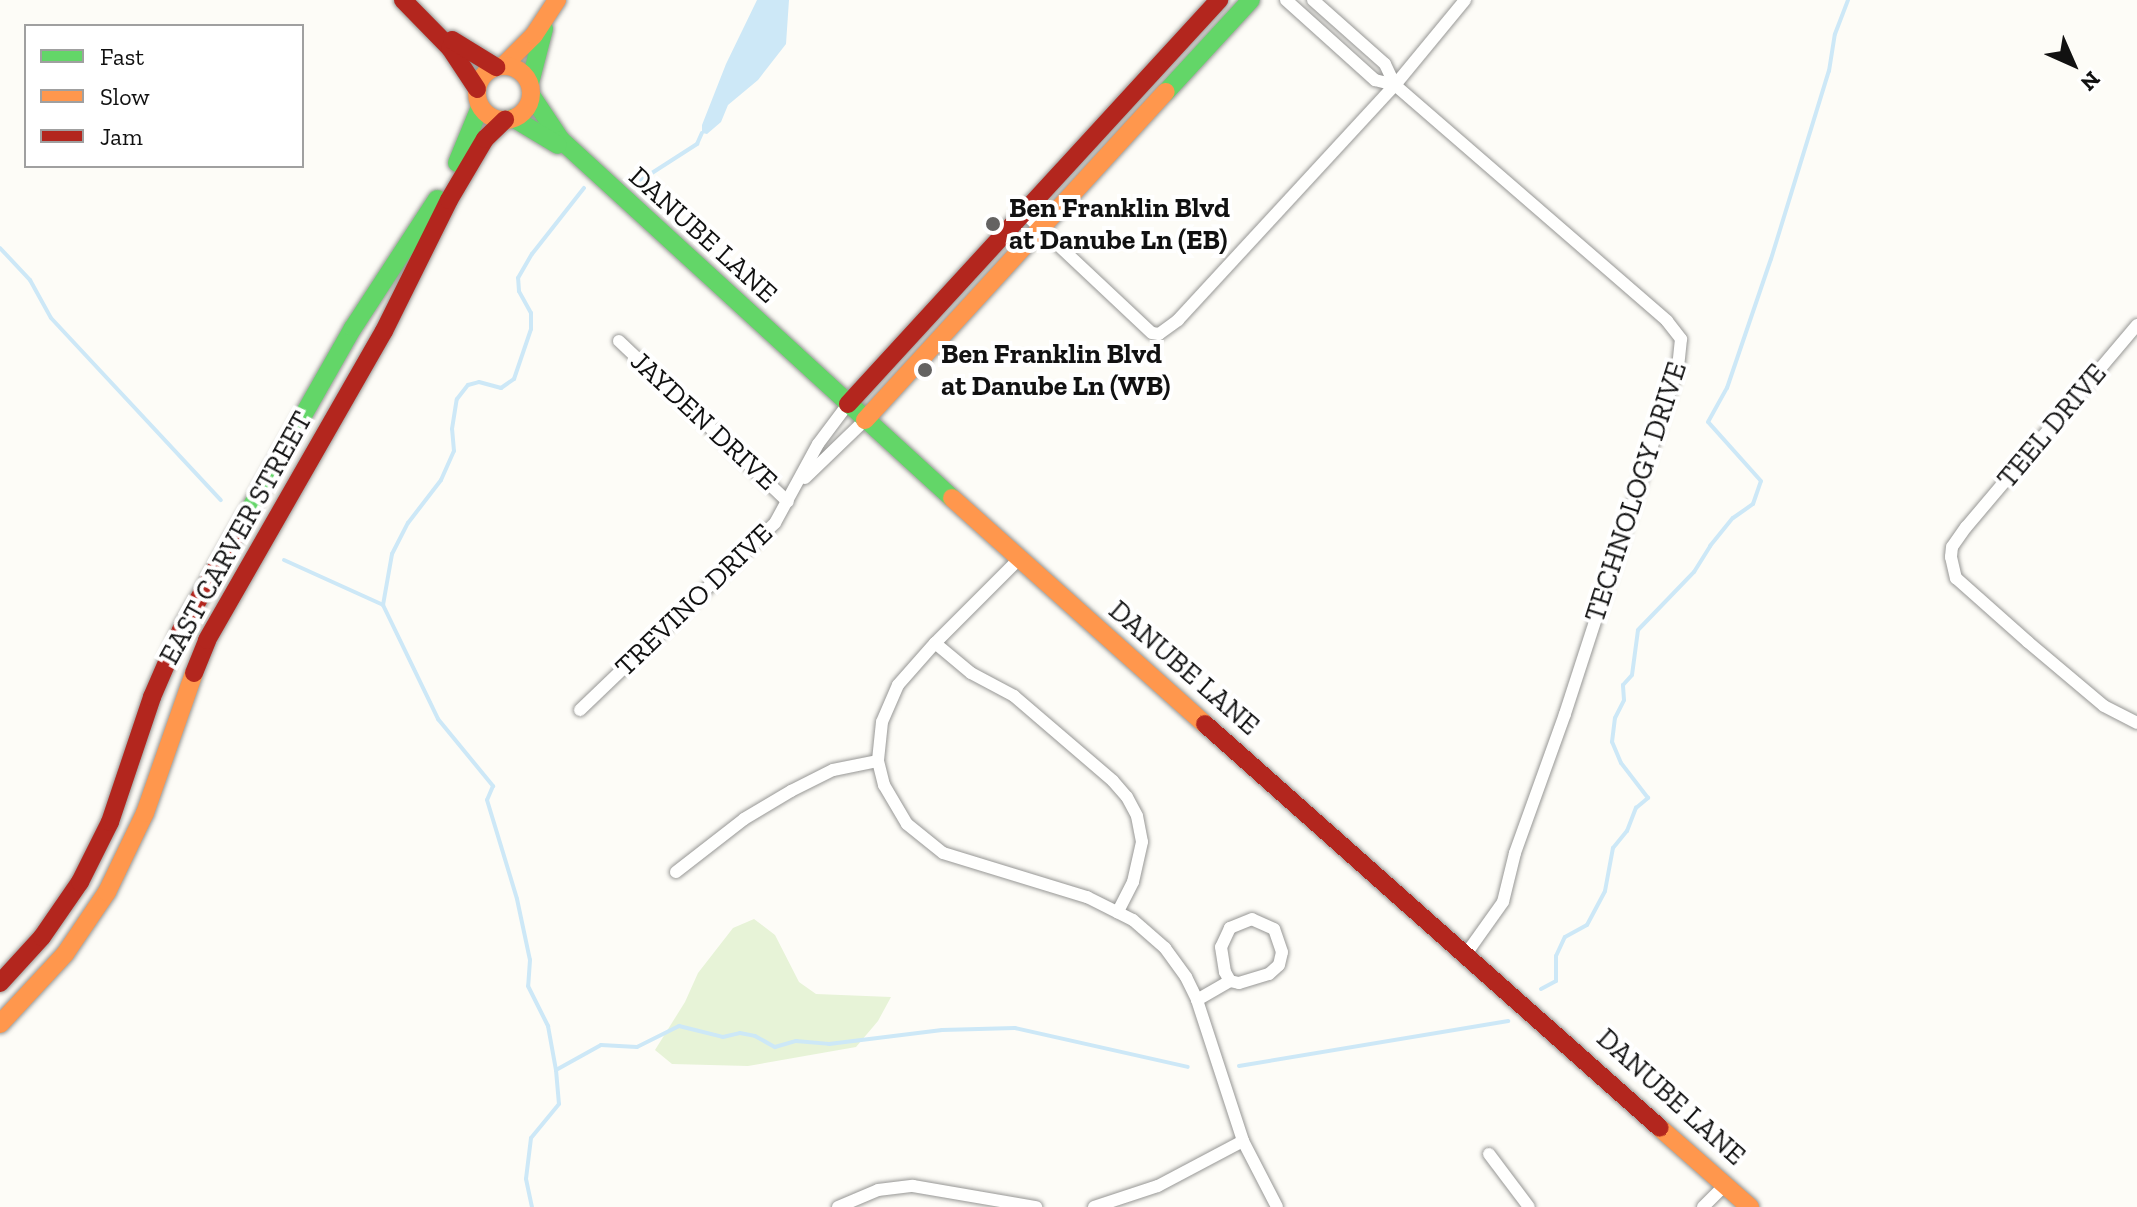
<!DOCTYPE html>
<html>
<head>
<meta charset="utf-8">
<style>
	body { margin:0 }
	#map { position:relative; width:2137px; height:1207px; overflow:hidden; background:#fdfcf7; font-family:"Zilla Slab",serif }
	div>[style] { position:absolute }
	.green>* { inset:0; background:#e7f3d7 }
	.water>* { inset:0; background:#cde8f7 }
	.stream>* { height:4px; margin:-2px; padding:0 2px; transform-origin:2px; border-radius:2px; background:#cde8f7 }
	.roads { filter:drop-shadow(0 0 2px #979795) drop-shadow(0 0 2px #979795) }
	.street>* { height:12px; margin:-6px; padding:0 6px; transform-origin:6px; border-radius:6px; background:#fffffe }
	.fast>* { height:18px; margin:-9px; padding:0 9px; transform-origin:9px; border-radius:9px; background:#63d668 }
	.slow>* { height:18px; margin:-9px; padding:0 9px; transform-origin:9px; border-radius:9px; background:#ff974d }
	.slow>.ring { margin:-9px; padding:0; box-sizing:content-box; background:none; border:18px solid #ff974d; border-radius:50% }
	.jam>* { height:18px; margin:-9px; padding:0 9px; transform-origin:9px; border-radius:9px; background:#b3261e }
	.dots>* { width:22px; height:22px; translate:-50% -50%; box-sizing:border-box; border:4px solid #fff; border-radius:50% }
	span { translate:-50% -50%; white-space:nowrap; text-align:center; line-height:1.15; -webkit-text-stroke:8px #fff; paint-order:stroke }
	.poi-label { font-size:28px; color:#111; font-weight:700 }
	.left { translate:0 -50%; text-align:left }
	.street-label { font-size:28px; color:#111 }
	.legend { position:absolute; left:24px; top:24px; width:280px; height:144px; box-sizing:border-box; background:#fff; border:2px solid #a0a0a0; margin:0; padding:10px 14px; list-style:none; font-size:24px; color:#111 }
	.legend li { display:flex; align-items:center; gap:16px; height:40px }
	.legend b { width:40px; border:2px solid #a0a0a0 }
	.north { position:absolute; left:2033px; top:24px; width:80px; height:80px; -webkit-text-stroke:6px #fff; paint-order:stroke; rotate:135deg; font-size:22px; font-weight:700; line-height:32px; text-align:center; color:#111 }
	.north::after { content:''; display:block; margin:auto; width:28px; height:36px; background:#111; clip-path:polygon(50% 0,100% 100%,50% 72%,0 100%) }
</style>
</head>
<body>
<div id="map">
	<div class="green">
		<div style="clip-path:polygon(754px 919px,775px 935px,799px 982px,816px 994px,891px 997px,878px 1021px,856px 1047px,748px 1066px,672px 1064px,655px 1050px,685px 1002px,698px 973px,733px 928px)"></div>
	</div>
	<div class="water">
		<div style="clip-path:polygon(757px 0,789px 0,786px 44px,758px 80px,728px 105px,721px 122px,707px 134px,702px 133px,702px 125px,726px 64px)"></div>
	</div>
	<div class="stream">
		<div style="left:641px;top:180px;width:67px;rotate:-32.7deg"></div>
		<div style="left:697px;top:144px;width:12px;rotate:-66deg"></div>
		<div style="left:0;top:248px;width:44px;rotate:46.8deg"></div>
		<div style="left:30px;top:280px;width:43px;rotate:61.1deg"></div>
		<div style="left:51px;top:318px;width:249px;rotate:47deg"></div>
		<div style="left:284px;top:560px;width:109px;rotate:24.4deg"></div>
		<div style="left:383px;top:605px;width:127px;rotate:64.2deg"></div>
		<div style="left:438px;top:719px;width:87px;rotate:50.6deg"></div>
		<div style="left:493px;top:786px;width:15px;rotate:113deg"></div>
		<div style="left:487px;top:800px;width:103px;rotate:73.1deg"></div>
		<div style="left:517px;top:899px;width:62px;rotate:78deg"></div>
		<div style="left:530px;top:960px;width:26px;rotate:94deg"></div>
		<div style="left:528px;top:986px;width:45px;rotate:63.4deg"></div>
		<div style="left:548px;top:1026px;width:45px;rotate:79.7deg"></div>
		<div style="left:556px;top:1070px;width:34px;rotate:85deg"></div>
		<div style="left:559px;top:1104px;width:44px;rotate:129.5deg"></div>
		<div style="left:531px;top:1138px;width:41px;rotate:97deg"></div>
		<div style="left:526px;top:1179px;width:29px;rotate:78deg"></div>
		<div style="left:383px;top:605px;width:52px;rotate:-80deg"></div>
		<div style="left:392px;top:554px;width:35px;rotate:-63deg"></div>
		<div style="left:408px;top:523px;width:54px;rotate:-52.5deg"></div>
		<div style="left:441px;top:480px;width:32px;rotate:-66deg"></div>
		<div style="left:454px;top:451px;width:22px;rotate:-95deg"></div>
		<div style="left:452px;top:429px;width:30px;rotate:-81deg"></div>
		<div style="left:457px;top:399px;width:18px;rotate:-52deg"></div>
		<div style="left:468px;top:385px;width:11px;rotate:-15deg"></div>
		<div style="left:479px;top:382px;width:23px;rotate:15deg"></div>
		<div style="left:501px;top:388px;width:16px;rotate:-35deg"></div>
		<div style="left:514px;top:379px;width:53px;rotate:-71.2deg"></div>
		<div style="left:531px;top:329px;width:16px;rotate:-90deg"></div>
		<div style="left:531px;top:313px;width:25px;rotate:-119deg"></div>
		<div style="left:519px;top:291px;width:13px;rotate:-94deg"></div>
		<div style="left:518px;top:278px;width:28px;rotate:-60deg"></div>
		<div style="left:532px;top:254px;width:84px;rotate:-51.8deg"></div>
		<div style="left:1541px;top:989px;width:17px;rotate:-28deg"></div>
		<div style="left:1556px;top:981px;width:25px;rotate:-90deg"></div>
		<div style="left:1556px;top:956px;width:21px;rotate:-65deg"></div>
		<div style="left:1565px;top:937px;width:25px;rotate:-29deg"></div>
		<div style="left:1587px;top:925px;width:38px;rotate:-62deg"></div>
		<div style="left:1605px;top:891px;width:44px;rotate:-79.5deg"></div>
		<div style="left:1613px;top:848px;width:22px;rotate:-51deg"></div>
		<div style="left:1627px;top:831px;width:25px;rotate:-69deg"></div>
		<div style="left:1636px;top:808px;width:16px;rotate:-40deg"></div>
		<div style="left:1648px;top:798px;width:44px;rotate:-127.6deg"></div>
		<div style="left:1621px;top:763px;width:23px;rotate:-113deg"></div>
		<div style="left:1612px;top:742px;width:24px;rotate:-83deg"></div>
		<div style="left:1615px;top:718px;width:20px;rotate:-63deg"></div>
		<div style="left:1624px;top:700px;width:15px;rotate:-94deg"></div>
		<div style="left:1623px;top:685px;width:13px;rotate:-48deg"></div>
		<div style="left:1632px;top:675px;width:45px;rotate:-82.4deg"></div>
		<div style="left:1638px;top:630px;width:81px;rotate:-46deg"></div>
		<div style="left:1694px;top:572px;width:31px;rotate:-58deg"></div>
		<div style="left:1710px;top:546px;width:36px;rotate:-51deg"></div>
		<div style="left:1733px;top:518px;width:24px;rotate:-35deg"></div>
		<div style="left:1753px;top:504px;width:24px;rotate:-71deg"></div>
		<div style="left:1761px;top:481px;width:79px;rotate:-131.9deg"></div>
		<div style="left:1708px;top:422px;width:39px;rotate:-61deg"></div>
		<div style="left:1727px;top:388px;width:136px;rotate:-71.2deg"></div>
		<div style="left:1771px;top:259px;width:197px;rotate:-72.9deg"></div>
		<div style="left:1829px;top:71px;width:37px;rotate:-81deg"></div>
		<div style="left:1835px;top:34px;width:36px;rotate:-69deg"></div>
		<div style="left:1239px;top:1066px;width:273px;rotate:-9.5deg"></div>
		<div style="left:556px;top:1070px;width:51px;rotate:-29.1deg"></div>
		<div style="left:601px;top:1045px;width:36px;rotate:3deg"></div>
		<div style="left:637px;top:1047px;width:47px;rotate:-26.6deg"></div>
		<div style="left:679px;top:1026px;width:45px;rotate:14deg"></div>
		<div style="left:723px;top:1037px;width:17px;rotate:-13deg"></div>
		<div style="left:740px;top:1033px;width:15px;rotate:11deg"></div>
		<div style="left:755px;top:1036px;width:23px;rotate:29deg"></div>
		<div style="left:775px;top:1047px;width:22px;rotate:-16deg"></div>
		<div style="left:796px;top:1041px;width:33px;rotate:5deg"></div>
		<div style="left:829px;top:1044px;width:114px;rotate:-7.1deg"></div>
		<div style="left:942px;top:1030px;width:73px;rotate:-1.6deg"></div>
		<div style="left:1015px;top:1028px;width:177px;rotate:12.7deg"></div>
	</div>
	<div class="roads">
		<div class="street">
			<div style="left:1286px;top:0;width:120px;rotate:42deg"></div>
			<div style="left:1375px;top:80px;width:21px;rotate:14deg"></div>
			<div style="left:1313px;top:0;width:96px;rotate:41.6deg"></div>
			<div style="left:1385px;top:64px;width:23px;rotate:65deg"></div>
			<div style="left:1395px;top:85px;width:360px;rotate:40.9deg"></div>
			<div style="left:1667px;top:321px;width:23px;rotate:52deg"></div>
			<div style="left:1681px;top:339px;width:27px;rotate:96deg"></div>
			<div style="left:1678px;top:366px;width:366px;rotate:108deg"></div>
			<div style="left:1565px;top:714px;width:148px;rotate:109.8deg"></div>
			<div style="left:1515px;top:853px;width:50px;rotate:103.8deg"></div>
			<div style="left:1503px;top:902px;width:64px;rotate:125.4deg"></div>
			<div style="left:1024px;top:213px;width:175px;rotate:43.2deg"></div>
			<div style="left:1152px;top:333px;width:7px;rotate:8deg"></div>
			<div style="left:1159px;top:334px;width:24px;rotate:-36deg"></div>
			<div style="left:1178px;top:320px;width:320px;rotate:-47.3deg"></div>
			<div style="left:1395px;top:85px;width:110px;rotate:-50.5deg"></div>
			<div style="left:2137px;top:325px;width:265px;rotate:130.2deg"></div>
			<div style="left:1966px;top:527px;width:24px;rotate:125deg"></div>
			<div style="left:1952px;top:547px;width:10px;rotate:96deg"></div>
			<div style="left:1951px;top:557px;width:22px;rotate:77deg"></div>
			<div style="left:1956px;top:578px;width:96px;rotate:41.6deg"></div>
			<div style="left:2028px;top:642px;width:99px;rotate:40.1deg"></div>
			<div style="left:2104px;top:706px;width:37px;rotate:27deg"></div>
			<div style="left:619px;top:341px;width:233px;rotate:43.6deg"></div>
			<div style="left:805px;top:478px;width:83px;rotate:-44deg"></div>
			<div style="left:1019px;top:559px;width:119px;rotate:135deg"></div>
			<div style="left:935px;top:643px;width:56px;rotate:131.4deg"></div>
			<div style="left:898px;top:685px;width:40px;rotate:113.4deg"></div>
			<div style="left:882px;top:722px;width:39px;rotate:96deg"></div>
			<div style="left:878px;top:761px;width:25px;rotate:76deg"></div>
			<div style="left:884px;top:785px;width:45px;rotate:59.5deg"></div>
			<div style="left:907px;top:824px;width:46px;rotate:38.9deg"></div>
			<div style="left:943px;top:853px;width:151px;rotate:17deg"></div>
			<div style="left:1087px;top:897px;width:51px;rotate:26.6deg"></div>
			<div style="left:1133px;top:920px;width:43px;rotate:41.2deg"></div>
			<div style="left:1165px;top:948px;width:36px;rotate:54deg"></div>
			<div style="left:1186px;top:977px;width:25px;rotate:64deg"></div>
			<div style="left:1197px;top:1000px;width:148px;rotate:71.9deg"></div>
			<div style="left:1243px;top:1141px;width:74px;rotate:62.7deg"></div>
			<div style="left:935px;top:643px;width:47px;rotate:39.8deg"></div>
			<div style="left:971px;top:673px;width:49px;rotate:28.1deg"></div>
			<div style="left:1014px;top:696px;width:130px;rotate:40.6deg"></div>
			<div style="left:1113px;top:781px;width:21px;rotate:49deg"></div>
			<div style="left:1127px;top:797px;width:21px;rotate:62deg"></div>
			<div style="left:1137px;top:816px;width:26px;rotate:79deg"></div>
			<div style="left:1142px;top:842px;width:41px;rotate:102.7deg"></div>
			<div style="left:1133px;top:882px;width:34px;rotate:117deg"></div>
			<div style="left:580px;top:710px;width:270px;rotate:-43.8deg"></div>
			<div style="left:775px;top:523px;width:90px;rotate:-61.4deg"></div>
			<div style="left:818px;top:444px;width:50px;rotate:-53.1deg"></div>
			<div style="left:676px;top:872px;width:86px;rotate:-37.9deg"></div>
			<div style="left:744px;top:819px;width:55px;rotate:-30.8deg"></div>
			<div style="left:791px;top:791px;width:47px;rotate:-26.6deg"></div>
			<div style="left:833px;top:770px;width:46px;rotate:-11.3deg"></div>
			<div style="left:1197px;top:1000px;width:38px;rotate:-30deg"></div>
			<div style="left:1230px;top:981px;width:9px;rotate:13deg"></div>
			<div style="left:1239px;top:983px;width:31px;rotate:-17deg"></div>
			<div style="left:1269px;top:974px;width:13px;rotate:-42deg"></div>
			<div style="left:1279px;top:965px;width:13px;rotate:-77deg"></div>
			<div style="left:1282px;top:952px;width:24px;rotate:-109deg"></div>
			<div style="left:1274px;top:929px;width:24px;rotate:-156deg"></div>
			<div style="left:1252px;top:919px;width:24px;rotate:158deg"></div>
			<div style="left:1230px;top:928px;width:21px;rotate:115deg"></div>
			<div style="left:1221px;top:947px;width:25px;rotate:81deg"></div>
			<div style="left:1225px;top:972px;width:10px;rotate:61deg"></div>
			<div style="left:1489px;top:1154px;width:66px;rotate:53deg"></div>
			<div style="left:838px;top:1207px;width:43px;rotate:-23deg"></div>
			<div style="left:878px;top:1190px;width:35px;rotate:-7deg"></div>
			<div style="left:913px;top:1186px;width:125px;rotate:9.7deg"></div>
			<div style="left:1094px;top:1207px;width:67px;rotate:-18.2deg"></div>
			<div style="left:1158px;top:1186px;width:96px;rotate:-27.9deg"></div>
			<div style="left:1703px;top:1207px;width:33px;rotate:-45deg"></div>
		</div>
		<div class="fast">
			<div style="left:530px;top:83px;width:56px;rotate:-75.5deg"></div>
			<div style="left:1166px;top:92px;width:125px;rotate:-47.3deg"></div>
			<div style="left:531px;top:95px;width:54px;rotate:56.3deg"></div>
			<div style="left:561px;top:140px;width:530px;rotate:42.48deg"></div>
			<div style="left:513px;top:118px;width:52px;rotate:31deg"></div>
			<div style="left:457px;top:163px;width:61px;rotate:-67.7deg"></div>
			<div style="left:246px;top:516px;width:216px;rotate:-60.4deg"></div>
			<div style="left:353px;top:328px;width:154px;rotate:-56.9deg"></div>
		</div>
		<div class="slow">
			<div style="left:504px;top:65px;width:42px;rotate:-45deg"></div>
			<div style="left:534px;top:35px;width:42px;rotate:-56.7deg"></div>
			<div class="ring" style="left:477px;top:66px;width:36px;height:36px"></div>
			<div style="left:865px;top:420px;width:445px;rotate:-47.5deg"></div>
			<div style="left:952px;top:498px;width:339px;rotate:41.8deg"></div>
			<div style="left:0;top:1024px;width:96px;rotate:-47.1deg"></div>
			<div style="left:65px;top:954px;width:75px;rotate:-55.9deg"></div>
			<div style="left:107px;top:892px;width:88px;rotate:-64.3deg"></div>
			<div style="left:145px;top:813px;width:148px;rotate:-70.7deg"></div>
			<div style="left:1660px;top:1128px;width:120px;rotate:41.3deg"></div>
		</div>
		<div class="jam">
			<div style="left:403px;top:0;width:67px;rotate:45.6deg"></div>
			<div style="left:450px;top:48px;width:49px;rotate:56.6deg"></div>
			<div style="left:452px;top:40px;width:52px;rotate:31.5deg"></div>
			<div style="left:848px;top:404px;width:549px;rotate:-47.44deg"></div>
			<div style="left:194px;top:673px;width:35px;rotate:-68deg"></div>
			<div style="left:207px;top:640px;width:356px;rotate:-60.2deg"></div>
			<div style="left:384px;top:331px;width:146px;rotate:-63.6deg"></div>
			<div style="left:449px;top:200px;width:71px;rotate:-59.5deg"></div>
			<div style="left:485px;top:139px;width:28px;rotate:-44deg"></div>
			<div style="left:1205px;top:724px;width:608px;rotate:41.6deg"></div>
			<div style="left:0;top:983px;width:62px;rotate:-47.6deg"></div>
			<div style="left:42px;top:937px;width:67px;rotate:-55.4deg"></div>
			<div style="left:80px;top:882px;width:67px;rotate:-63.4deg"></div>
			<div style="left:110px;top:822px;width:132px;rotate:-71.4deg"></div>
			<div style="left:152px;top:697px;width:73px;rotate:-66.6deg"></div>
			<div style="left:181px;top:630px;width:131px;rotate:-60.3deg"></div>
		</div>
	</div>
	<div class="dots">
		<div style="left:993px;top:224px;background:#646362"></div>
		<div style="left:925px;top:370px;background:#646362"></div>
	</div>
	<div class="poi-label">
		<span class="left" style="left:1009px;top:224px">Ben Franklin Blvd<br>at Danube Ln (EB)</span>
		<span class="left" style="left:941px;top:370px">Ben Franklin Blvd<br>at Danube Ln (WB)</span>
	</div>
	<div class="street-label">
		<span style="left:703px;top:235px;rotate:42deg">DANUBE LANE</span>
		<span style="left:704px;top:421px;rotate:43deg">JAYDEN DRIVE</span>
		<span style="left:2052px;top:426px;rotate:-50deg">TEEL DRIVE</span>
		<span style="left:1636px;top:492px;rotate:-72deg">TECHNOLOGY DRIVE</span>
		<span style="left:236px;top:538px;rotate:-61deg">EAST CARVER STREET</span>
		<span style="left:694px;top:600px;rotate:-44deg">TREVINO DRIVE</span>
		<span style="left:1184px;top:668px;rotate:41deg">DANUBE LANE</span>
		<span style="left:1671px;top:1097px;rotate:42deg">DANUBE LANE</span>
	</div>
	<ul class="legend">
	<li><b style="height:10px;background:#63d668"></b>Fast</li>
	<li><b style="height:10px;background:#ff974d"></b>Slow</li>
	<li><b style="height:10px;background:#b3261e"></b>Jam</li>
	</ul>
	<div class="north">N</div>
</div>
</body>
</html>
